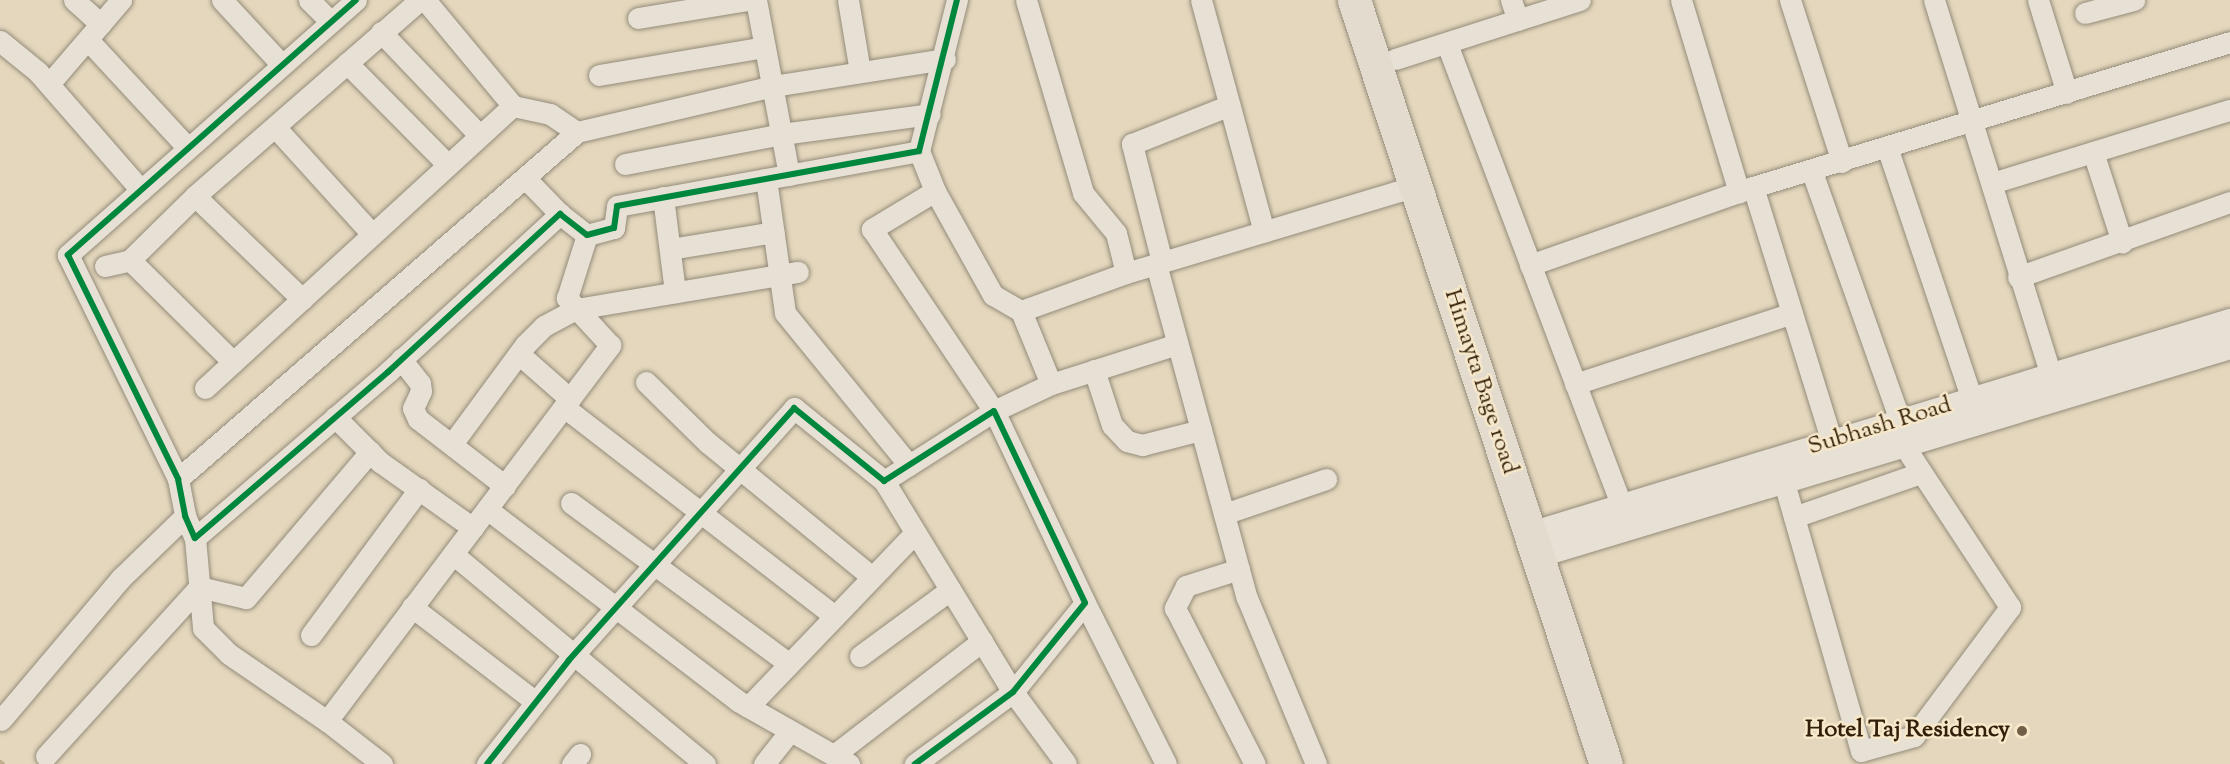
<!DOCTYPE html>
<html>
<head>
<meta charset="utf-8">
<style>
	body { margin:0 }
	#map { position:relative; width:2230px; height:764px; overflow:hidden; background:#e4d7bd; font-family:"Sorts Mill Goudy",serif }
	div>[style] { position:absolute }
	.stream>* { height:5px; margin:-2.5px; padding:0 2.5px; transform-origin:2.5px; border-radius:2.5px; background:#c1ae8b }
	.roads { filter:drop-shadow(0 0 2px #948b79) drop-shadow(0 0 2px #948b79) }
	.minor>* { height:21px; margin:-10.5px; padding:0 10.5px; transform-origin:10.5px; border-radius:10.5px; background:#e7e1d5 }
	.tertiary>* { height:26px; margin:-13px; padding:0 13px; transform-origin:13px; border-radius:13px; background:#e7e1d5 }
	.primary>* { height:33px; margin:-16.5px; padding:0 16.5px; transform-origin:16.5px; border-radius:16.5px; background:#e3dcce }
	.cycleway>* { height:6px; margin:-3px; padding:0 3px; transform-origin:3px; border-radius:3px; background:#00873e }
	.dots>* { width:16px; height:16px; translate:-50% -50%; box-sizing:border-box; border:3px solid #f7e8ca; border-radius:50% }
	span { translate:-50% -50%; white-space:nowrap; text-align:center; line-height:1.15; -webkit-text-stroke:5px #f7e8ca; paint-order:stroke }
	.street-label { font-size:24px; color:#331f09 }
	.poi-label { font-size:24px; color:#331f09; font-weight:700 }
	.right { translate:-100% -50%; text-align:right }
</style>
</head>
<body>
<div id="map">
	<div class="stream">
		<div style="left:0;top:762px;width:3px;rotate:45deg"></div>
	</div>
	<div class="roads">
		<div class="minor">
			<div style="left:74px;top:0;width:36px;rotate:42deg"></div>
			<div style="left:222px;top:0;width:88px;rotate:47.3deg"></div>
			<div style="left:309px;top:0;width:31px;rotate:45deg"></div>
			<div style="left:356px;top:0;width:385px;rotate:138.5deg"></div>
			<div style="left:68px;top:255px;width:250px;rotate:63.8deg"></div>
			<div style="left:178px;top:479px;width:38px;rotate:79deg"></div>
			<div style="left:185px;top:516px;width:24px;rotate:66deg"></div>
			<div style="left:195px;top:538px;width:255px;rotate:-40.7deg"></div>
			<div style="left:388px;top:372px;width:234px;rotate:-42.6deg"></div>
			<div style="left:560px;top:214px;width:34px;rotate:38deg"></div>
			<div style="left:587px;top:235px;width:28px;rotate:-15deg"></div>
			<div style="left:614px;top:228px;width:22px;rotate:-82deg"></div>
			<div style="left:617px;top:206px;width:307px;rotate:-10.3deg"></div>
			<div style="left:919px;top:151px;width:156px;rotate:-75.9deg"></div>
			<div style="left:756px;top:0;width:178px;rotate:79.3deg"></div>
			<div style="left:848px;top:0;width:73px;rotate:80.5deg"></div>
			<div style="left:1026px;top:0;width:201px;rotate:73.5deg"></div>
			<div style="left:1083px;top:193px;width:52px;rotate:50.5deg"></div>
			<div style="left:1116px;top:233px;width:41px;rotate:76deg"></div>
			<div style="left:1201px;top:0;width:240px;rotate:74.8deg"></div>
			<div style="left:1511px;top:0;width:21px;rotate:71deg"></div>
			<div style="left:1681px;top:0;width:201px;rotate:73.2deg"></div>
			<div style="left:1790px;top:0;width:170px;rotate:72.2deg"></div>
			<div style="left:1934px;top:0;width:410px;rotate:72.7deg"></div>
			<div style="left:2038px;top:0;width:97px;rotate:72.7deg"></div>
			<div style="left:2085px;top:13px;width:51px;rotate:-14.9deg"></div>
			<div style="left:638px;top:18px;width:110px;rotate:-9.4deg"></div>
			<div style="left:381px;top:32px;width:141px;rotate:46.4deg"></div>
			<div style="left:88px;top:40px;width:147px;rotate:47.2deg"></div>
			<div style="left:0;top:41px;width:49px;rotate:39.2deg"></div>
			<div style="left:38px;top:72px;width:157px;rotate:48.9deg"></div>
			<div style="left:1447px;top:44px;width:509px;rotate:69.29deg"></div>
			<div style="left:1395px;top:59px;width:194px;rotate:-17.7deg"></div>
			<div style="left:347px;top:63px;width:142px;rotate:45.3deg"></div>
			<div style="left:599px;top:75px;width:168px;rotate:-9.6deg"></div>
			<div style="left:49px;top:84px;width:111px;rotate:-49.4deg"></div>
			<div style="left:513px;top:106px;width:38px;rotate:12deg"></div>
			<div style="left:550px;top:114px;width:32px;rotate:34deg"></div>
			<div style="left:275px;top:127px;width:144px;rotate:47.8deg"></div>
			<div style="left:1887px;top:147px;width:266px;rotate:71.4deg"></div>
			<div style="left:919px;top:151px;width:43px;rotate:68.2deg"></div>
			<div style="left:935px;top:191px;width:74px;rotate:148.9deg"></div>
			<div style="left:872px;top:229px;width:219px;rotate:56.2deg"></div>
			<div style="left:994px;top:411px;width:63px;rotate:-25.3deg"></div>
			<div style="left:1051px;top:384px;width:79px;rotate:-112.3deg"></div>
			<div style="left:1021px;top:311px;width:112px;rotate:-19.9deg"></div>
			<div style="left:1126px;top:273px;width:303px;rotate:-16.7deg"></div>
			<div style="left:2093px;top:152px;width:95px;rotate:72.1deg"></div>
			<div style="left:625px;top:164px;width:160px;rotate:-10.8deg"></div>
			<div style="left:782px;top:134px;width:149px;rotate:-7.7deg"></div>
			<div style="left:1812px;top:172px;width:264px;rotate:70.5deg"></div>
			<div style="left:766px;top:179px;width:135px;rotate:81.9deg"></div>
			<div style="left:785px;top:313px;width:196px;rotate:50.8deg"></div>
			<div style="left:527px;top:180px;width:47px;rotate:45.9deg"></div>
			<div style="left:1992px;top:183px;width:249px;rotate:-17.1deg"></div>
			<div style="left:1753px;top:187px;width:267px;rotate:72.8deg"></div>
			<div style="left:935px;top:191px;width:119px;rotate:60.9deg"></div>
			<div style="left:993px;top:295px;width:32px;rotate:30deg"></div>
			<div style="left:195px;top:196px;width:149px;rotate:43.9deg"></div>
			<div style="left:663px;top:197px;width:96px;rotate:82.8deg"></div>
			<div style="left:670px;top:249px;width:105px;rotate:-9.3deg"></div>
			<div style="left:130px;top:260px;width:145px;rotate:44.7deg"></div>
			<div style="left:1162px;top:262px;width:122px;rotate:-104.3deg"></div>
			<div style="left:1132px;top:144px;width:105px;rotate:-21.7deg"></div>
			<div style="left:1156px;top:264px;width:346px;rotate:74.8deg"></div>
			<div style="left:1247px;top:598px;width:180px;rotate:67.4deg"></div>
			<div style="left:1530px;top:265px;width:236px;rotate:-19.3deg"></div>
			<div style="left:1753px;top:187px;width:499px;rotate:-16.9deg"></div>
			<div style="left:105px;top:266px;width:26px;rotate:-13deg"></div>
			<div style="left:130px;top:260px;width:91px;rotate:-44.6deg"></div>
			<div style="left:195px;top:196px;width:298px;rotate:-41.1deg"></div>
			<div style="left:2018px;top:277px;width:225px;rotate:-19.5deg"></div>
			<div style="left:519px;top:354px;width:68px;rotate:41.4deg"></div>
			<div style="left:401px;top:359px;width:31px;rotate:52deg"></div>
			<div style="left:420px;top:383px;width:8px;rotate:83deg"></div>
			<div style="left:421px;top:391px;width:19px;rotate:115deg"></div>
			<div style="left:413px;top:408px;width:12px;rotate:66deg"></div>
			<div style="left:418px;top:419px;width:110px;rotate:37.6deg"></div>
			<div style="left:1094px;top:370px;width:58px;rotate:71.9deg"></div>
			<div style="left:1112px;top:425px;width:22px;rotate:47deg"></div>
			<div style="left:1127px;top:441px;width:16px;rotate:15deg"></div>
			<div style="left:1142px;top:445px;width:61px;rotate:-14.3deg"></div>
			<div style="left:646px;top:382px;width:86px;rotate:44.5deg"></div>
			<div style="left:707px;top:442px;width:213px;rotate:39.3deg"></div>
			<div style="left:1051px;top:384px;width:132px;rotate:-17.6deg"></div>
			<div style="left:1575px;top:384px;width:228px;rotate:-18.1deg"></div>
			<div style="left:205px;top:388px;width:418px;rotate:-42.5deg"></div>
			<div style="left:513px;top:106px;width:138px;rotate:-129.7deg"></div>
			<div style="left:564px;top:407px;width:340px;rotate:37.7deg"></div>
			<div style="left:335px;top:417px;width:64px;rotate:45deg"></div>
			<div style="left:380px;top:462px;width:114px;rotate:35.4deg"></div>
			<div style="left:452px;top:444px;width:123px;rotate:-53.6deg"></div>
			<div style="left:525px;top:345px;width:27px;rotate:-45deg"></div>
			<div style="left:544px;top:326px;width:36px;rotate:-28deg"></div>
			<div style="left:576px;top:309px;width:225px;rotate:-9.5deg"></div>
			<div style="left:178px;top:479px;width:529px;rotate:-41.01deg"></div>
			<div style="left:577px;top:132px;width:201px;rotate:-13.2deg"></div>
			<div style="left:773px;top:86px;width:174px;rotate:-8.9deg"></div>
			<div style="left:1783px;top:479px;width:283px;rotate:74deg"></div>
			<div style="left:1861px;top:751px;width:55px;rotate:-15.8deg"></div>
			<div style="left:1914px;top:736px;width:161px;rotate:-53.3deg"></div>
			<div style="left:2010px;top:607px;width:195px;rotate:-123.3deg"></div>
			<div style="left:884px;top:481px;width:247px;rotate:58.6deg"></div>
			<div style="left:1013px;top:692px;width:89px;rotate:53.6deg"></div>
			<div style="left:571px;top:503px;width:271px;rotate:36.4deg"></div>
			<div style="left:487px;top:509px;width:316px;rotate:37.4deg"></div>
			<div style="left:738px;top:701px;width:128px;rotate:29.6deg"></div>
			<div style="left:1224px;top:514px;width:108px;rotate:-18.9deg"></div>
			<div style="left:1794px;top:517px;width:133px;rotate:-19.2deg"></div>
			<div style="left:195px;top:538px;width:90px;rotate:84.9deg"></div>
			<div style="left:203px;top:628px;width:37px;rotate:45deg"></div>
			<div style="left:229px;top:654px;width:119px;rotate:34.4deg"></div>
			<div style="left:327px;top:721px;width:70px;rotate:38deg"></div>
			<div style="left:453px;top:554px;width:328px;rotate:39.8deg"></div>
			<div style="left:1239px;top:569px;width:56px;rotate:162.2deg"></div>
			<div style="left:1186px;top:586px;width:25px;rotate:117deg"></div>
			<div style="left:1175px;top:608px;width:175px;rotate:62.9deg"></div>
			<div style="left:1085px;top:603px;width:180px;rotate:63.3deg"></div>
			<div style="left:412px;top:607px;width:156px;rotate:37.5deg"></div>
			<div style="left:311px;top:635px;width:182px;rotate:-53.5deg"></div>
			<div style="left:860px;top:656px;width:112px;rotate:-36.3deg"></div>
			<div style="left:748px;top:707px;width:241px;rotate:-46.2deg"></div>
			<div style="left:1px;top:720px;width:185px;rotate:-49.8deg"></div>
			<div style="left:120px;top:579px;width:91px;rotate:-44.1deg"></div>
			<div style="left:327px;top:721px;width:471px;rotate:-53deg"></div>
			<div style="left:610px;top:345px;width:64px;rotate:-132.5deg"></div>
			<div style="left:567px;top:298px;width:66px;rotate:-72.4deg"></div>
			<div style="left:834px;top:755px;width:187px;rotate:-37.6deg"></div>
			<div style="left:46px;top:756px;width:228px;rotate:-47.8deg"></div>
			<div style="left:199px;top:587px;width:48px;rotate:13.2deg"></div>
			<div style="left:246px;top:598px;width:192px;rotate:-49.7deg"></div>
			<div style="left:487px;top:764px;width:132px;rotate:-51.7deg"></div>
			<div style="left:569px;top:660px;width:338px;rotate:-48.2deg"></div>
			<div style="left:794px;top:408px;width:116px;rotate:39deg"></div>
			<div style="left:884px;top:481px;width:130px;rotate:-32.5deg"></div>
			<div style="left:994px;top:411px;width:212px;rotate:64.6deg"></div>
			<div style="left:1085px;top:603px;width:114px;rotate:129deg"></div>
			<div style="left:1013px;top:692px;width:122px;rotate:143.7deg"></div>
			<div style="left:572px;top:764px;width:13px;rotate:-51deg"></div>
			<div style="left:764px;top:764px;width:42px;rotate:-51.8deg"></div>
		</div>
		<div class="tertiary">
			<div style="left:1531px;top:535px;width:731px;rotate:-16.95deg"></div>
			<div style="left:1537px;top:555px;width:724px;rotate:-16.78deg"></div>
		</div>
		<div class="primary">
			<div style="left:1354px;top:0;width:804px;rotate:71.75deg"></div>
		</div>
	</div>
	<div class="cycleway">
		<div style="left:356px;top:0;width:385px;rotate:138.5deg"></div>
		<div style="left:68px;top:255px;width:250px;rotate:63.8deg"></div>
		<div style="left:178px;top:479px;width:38px;rotate:79deg"></div>
		<div style="left:185px;top:516px;width:24px;rotate:66deg"></div>
		<div style="left:195px;top:538px;width:255px;rotate:-40.7deg"></div>
		<div style="left:388px;top:372px;width:234px;rotate:-42.6deg"></div>
		<div style="left:560px;top:214px;width:34px;rotate:38deg"></div>
		<div style="left:587px;top:235px;width:28px;rotate:-15deg"></div>
		<div style="left:614px;top:228px;width:22px;rotate:-82deg"></div>
		<div style="left:617px;top:206px;width:307px;rotate:-10.3deg"></div>
		<div style="left:919px;top:151px;width:156px;rotate:-75.9deg"></div>
		<div style="left:487px;top:764px;width:132px;rotate:-51.7deg"></div>
		<div style="left:569px;top:660px;width:338px;rotate:-48.2deg"></div>
		<div style="left:794px;top:408px;width:116px;rotate:39deg"></div>
		<div style="left:884px;top:481px;width:130px;rotate:-32.5deg"></div>
		<div style="left:994px;top:411px;width:212px;rotate:64.6deg"></div>
		<div style="left:1085px;top:603px;width:114px;rotate:129deg"></div>
		<div style="left:1013px;top:692px;width:122px;rotate:143.7deg"></div>
	</div>
	<div class="dots">
		<div style="left:2022px;top:731px;background:#715f48"></div>
	</div>
	<div class="street-label">
		<span style="left:1480px;top:382px;rotate:72deg">Himayta Bage road</span>
		<span style="left:1880px;top:427px;rotate:-17deg">Subhash Road</span>
	</div>
	<div class="poi-label">
		<span class="right" style="left:2010px;top:731px">Hotel Taj Residency</span>
	</div>
</div>
</body>
</html>
